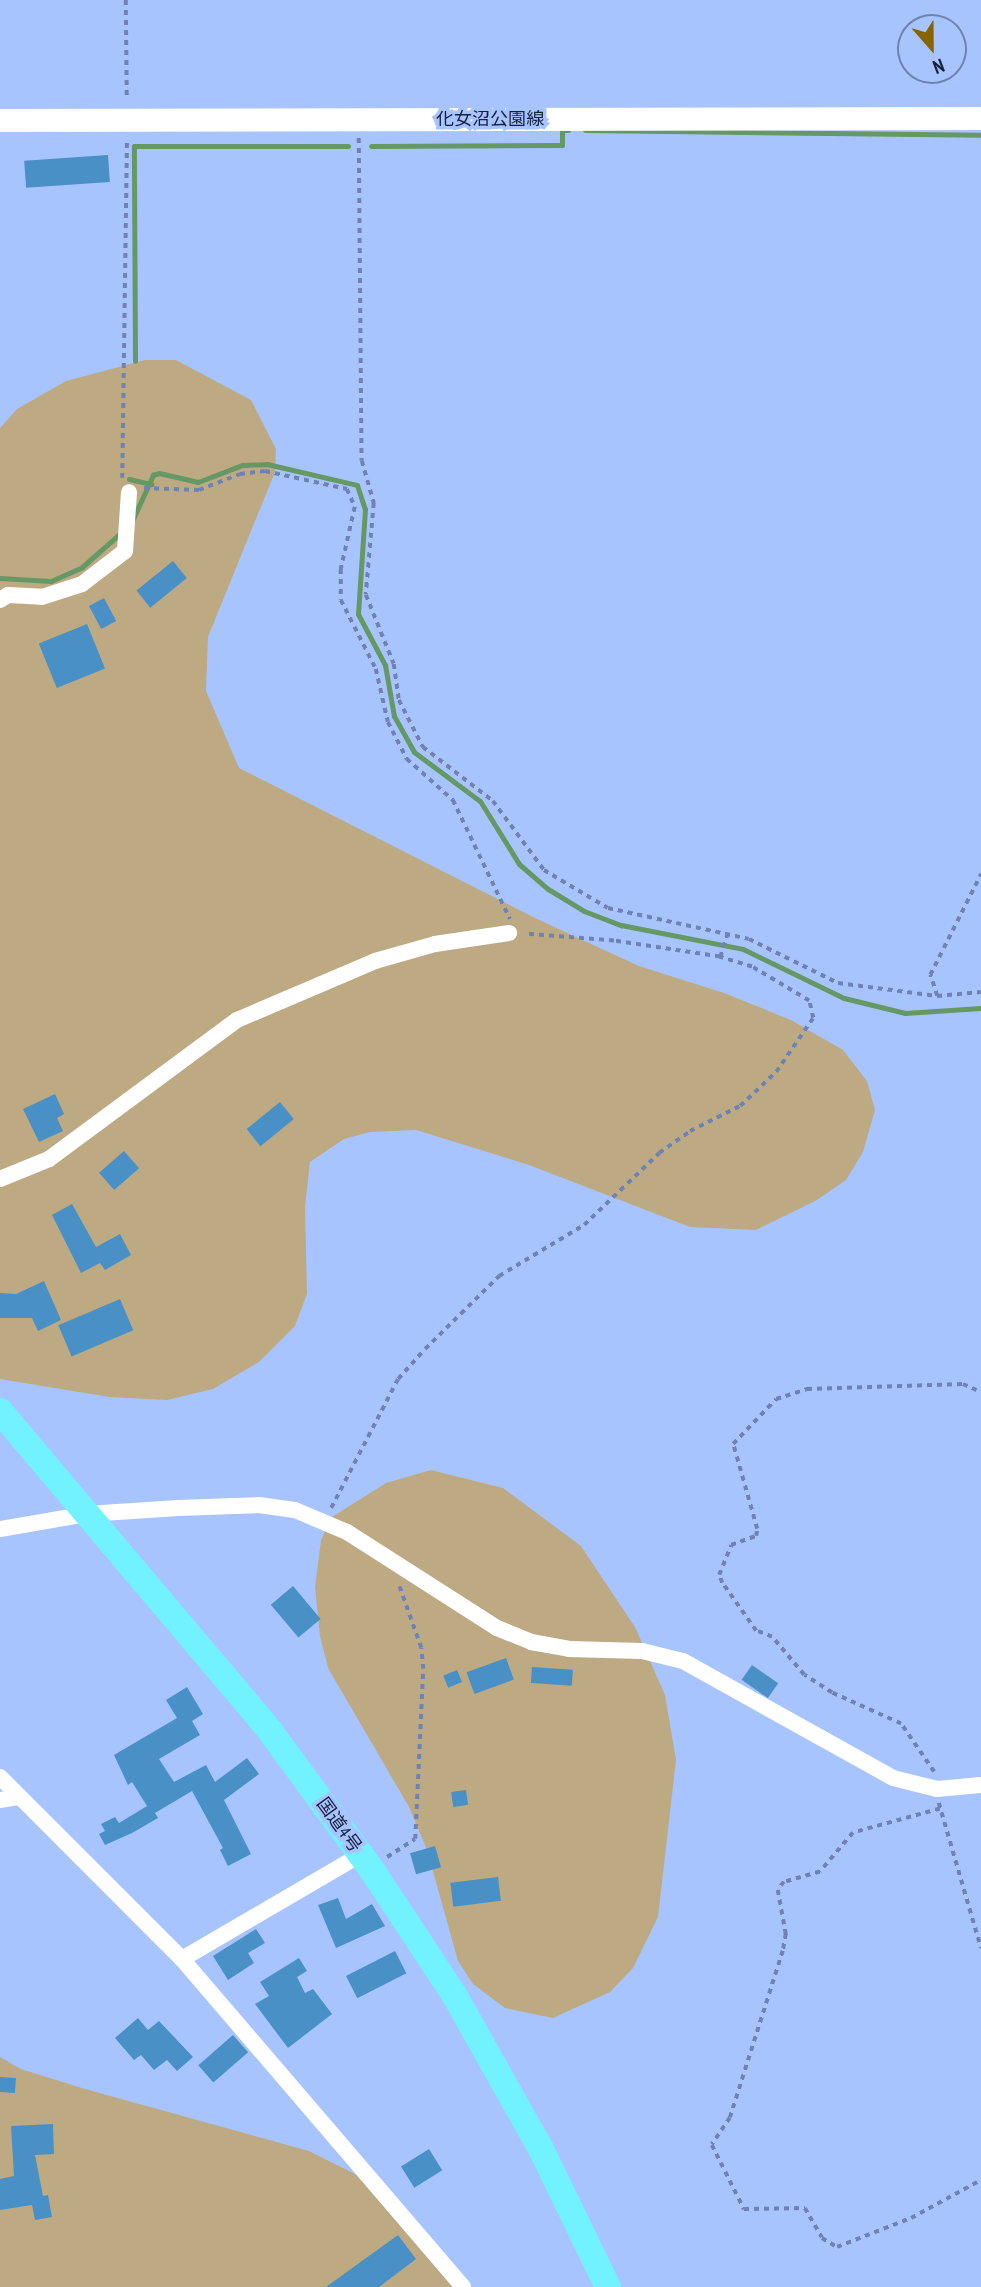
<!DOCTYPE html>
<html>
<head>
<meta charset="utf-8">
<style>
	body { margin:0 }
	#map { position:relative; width:981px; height:2287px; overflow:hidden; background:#a8c4fe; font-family:"PT Sans Narrow","Noto Sans JP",sans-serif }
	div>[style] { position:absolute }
	.green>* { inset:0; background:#bdaa83 }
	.stream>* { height:5px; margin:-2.5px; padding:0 2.5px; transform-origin:2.5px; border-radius:2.5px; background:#669865 }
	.building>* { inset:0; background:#4990c6; transform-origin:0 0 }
	.path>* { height:3.5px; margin-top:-1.75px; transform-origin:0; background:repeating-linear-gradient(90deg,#6e83b1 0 5px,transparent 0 10px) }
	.minor>* { height:16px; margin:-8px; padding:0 8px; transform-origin:8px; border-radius:8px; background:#fff }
	.secondary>* { height:23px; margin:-11.5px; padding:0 11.5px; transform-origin:11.5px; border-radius:11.5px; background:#fff }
	.trunk>* { height:26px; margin:-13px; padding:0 13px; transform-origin:13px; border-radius:13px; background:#72f2fe }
	span { translate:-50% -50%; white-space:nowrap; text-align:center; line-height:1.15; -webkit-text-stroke:7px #a8c4fe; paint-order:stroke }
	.street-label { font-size:18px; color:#15213c }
	.north { position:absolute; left:897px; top:14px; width:70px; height:70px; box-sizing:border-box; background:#a8c4fe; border:2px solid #6d83b0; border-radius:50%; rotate:159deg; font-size:19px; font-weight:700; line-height:28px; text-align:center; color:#15213c }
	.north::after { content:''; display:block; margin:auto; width:24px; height:32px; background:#876400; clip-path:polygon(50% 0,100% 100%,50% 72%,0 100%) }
</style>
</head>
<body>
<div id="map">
	<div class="green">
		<div style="clip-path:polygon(145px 360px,176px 360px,251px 400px,276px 449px,275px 472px,208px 637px,206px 691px,239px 768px,537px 919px,639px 966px,724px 993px,791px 1020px,843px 1050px,867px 1081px,875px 1110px,863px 1152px,846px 1180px,817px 1200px,756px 1230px,690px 1227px,529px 1165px,416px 1130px,370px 1132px,344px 1139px,310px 1162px,305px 1207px,307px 1294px,295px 1326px,259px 1362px,213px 1389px,167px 1400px,110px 1397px,0 1379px,0 428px,17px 409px,66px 381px)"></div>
		<div style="clip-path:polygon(431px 1470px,503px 1488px,581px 1546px,635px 1627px,665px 1695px,676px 1760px,658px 1917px,633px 1968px,610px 1992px,553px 2018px,505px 2008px,473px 1984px,458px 1961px,427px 1850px,409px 1807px,328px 1668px,320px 1636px,315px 1587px,321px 1540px,332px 1517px,386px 1483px)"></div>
		<div style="clip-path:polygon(0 2057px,21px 2069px,85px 2089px,309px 2151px,357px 2175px,456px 2287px,0 2287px)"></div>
	</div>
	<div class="stream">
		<div style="left:585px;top:130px;width:396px;rotate:0.7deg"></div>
		<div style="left:371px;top:146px;width:191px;rotate:-0.3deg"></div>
		<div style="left:562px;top:145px;width:15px;rotate:-90deg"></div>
		<div style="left:562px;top:130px;width:6px"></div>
		<div style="left:135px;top:361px;width:215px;rotate:-90.3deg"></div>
		<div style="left:134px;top:146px;width:214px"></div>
		<div style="left:129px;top:479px;width:23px;rotate:13deg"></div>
		<div style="left:132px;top:521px;width:51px;rotate:-65.5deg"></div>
		<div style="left:153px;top:475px;width:6px;rotate:-18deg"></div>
		<div style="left:159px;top:473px;width:40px;rotate:13deg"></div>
		<div style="left:198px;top:482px;width:47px;rotate:-21.1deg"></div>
		<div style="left:242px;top:465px;width:25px;rotate:-2deg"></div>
		<div style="left:267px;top:464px;width:92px;rotate:13.1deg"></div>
		<div style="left:357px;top:485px;width:25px;rotate:72deg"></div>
		<div style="left:365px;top:509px;width:105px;rotate:93.8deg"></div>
		<div style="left:358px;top:614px;width:58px;rotate:62.1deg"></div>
		<div style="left:385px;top:665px;width:52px;rotate:80deg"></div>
		<div style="left:394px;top:716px;width:41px;rotate:60.9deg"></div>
		<div style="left:414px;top:752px;width:82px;rotate:36.6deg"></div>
		<div style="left:480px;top:801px;width:74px;rotate:58.2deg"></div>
		<div style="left:519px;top:864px;width:38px;rotate:41deg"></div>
		<div style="left:548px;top:889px;width:42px;rotate:31.4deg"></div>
		<div style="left:584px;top:911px;width:40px;rotate:21deg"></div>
		<div style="left:621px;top:925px;width:124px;rotate:11.1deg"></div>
		<div style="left:743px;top:949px;width:112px;rotate:25.9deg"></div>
		<div style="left:844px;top:998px;width:63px;rotate:13.8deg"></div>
		<div style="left:905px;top:1013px;width:76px;rotate:-3.8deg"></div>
		<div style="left:0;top:578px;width:51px;rotate:3.4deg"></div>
		<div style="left:51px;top:581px;width:34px;rotate:-24deg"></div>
		<div style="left:82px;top:567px;width:55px;rotate:-41.3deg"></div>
	</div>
	<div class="building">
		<div style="left:108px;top:155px;width:27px;height:84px;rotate:86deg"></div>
		<div style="left:173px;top:561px;width:22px;height:47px;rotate:51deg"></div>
		<div style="left:104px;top:598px;width:26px;height:17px;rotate:62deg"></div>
		<div style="left:87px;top:624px;width:48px;height:52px;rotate:68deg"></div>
		<div style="clip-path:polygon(55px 1094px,64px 1114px,57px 1118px,63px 1131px,39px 1142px,23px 1109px)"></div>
		<div style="left:280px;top:1102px;width:22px;height:43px;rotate:51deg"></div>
		<div style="left:124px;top:1151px;width:23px;height:33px;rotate:49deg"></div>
		<div style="clip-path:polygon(72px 1204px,96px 1247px,120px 1234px,131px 1255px,105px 1270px,100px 1263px,81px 1273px,52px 1215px)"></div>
		<div style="clip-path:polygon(44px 1281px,61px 1320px,38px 1331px,32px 1318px,0 1318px,0 1293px,16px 1294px)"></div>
		<div style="left:120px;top:1299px;width:34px;height:67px;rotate:67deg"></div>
		<div style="left:293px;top:1586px;width:43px;height:29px;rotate:50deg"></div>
		<div style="left:506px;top:1658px;width:23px;height:42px;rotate:70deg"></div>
		<div style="left:752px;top:1665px;width:32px;height:18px;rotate:35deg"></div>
		<div style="left:532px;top:1667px;width:41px;height:16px;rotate:4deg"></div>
		<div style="left:457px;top:1670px;width:13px;height:15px;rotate:67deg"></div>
		<div style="clip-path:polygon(187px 1687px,203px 1714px,192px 1721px,200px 1735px,159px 1759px,174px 1782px,206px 1765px,215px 1782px,247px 1758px,259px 1774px,224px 1800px,251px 1854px,228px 1866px,220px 1850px,223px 1848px,192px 1791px,155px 1813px,158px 1818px,132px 1833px,105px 1845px,99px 1834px,105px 1831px,101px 1824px,115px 1817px,119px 1823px,147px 1806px,132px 1782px,128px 1785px,114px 1755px,177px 1718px,166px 1700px)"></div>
		<div style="left:466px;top:1790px;width:15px;height:15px;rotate:82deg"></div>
		<div style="left:435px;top:1846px;width:22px;height:26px;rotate:74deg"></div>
		<div style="left:498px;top:1877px;width:24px;height:48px;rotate:83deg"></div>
		<div style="clip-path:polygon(338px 1898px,346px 1919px,372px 1904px,385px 1926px,336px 1948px,318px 1905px)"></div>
		<div style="clip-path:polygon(256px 1929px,265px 1943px,248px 1953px,254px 1963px,228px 1980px,213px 1956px)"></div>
		<div style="left:395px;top:1951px;width:25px;height:55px;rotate:63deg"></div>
		<div style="clip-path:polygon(299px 1958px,307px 1971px,297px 1977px,305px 1993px,313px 1989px,332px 2014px,288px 2048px,255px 2004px,269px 1996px,260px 1982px)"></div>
		<div style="clip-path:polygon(138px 2018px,148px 2030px,159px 2021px,193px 2057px,177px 2071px,167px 2060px,154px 2070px,141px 2055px,134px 2060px,115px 2038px)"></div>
		<div style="left:233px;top:2035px;width:23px;height:46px;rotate:49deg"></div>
		<div style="left:0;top:2077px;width:16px;height:15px;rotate:4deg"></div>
		<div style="clip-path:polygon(53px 2124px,54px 2154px,35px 2155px,43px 2196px,48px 2195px,52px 2217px,35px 2220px,32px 2205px,0 2210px,0 2179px,14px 2176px,11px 2126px)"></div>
		<div style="left:429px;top:2149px;width:25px;height:33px;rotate:58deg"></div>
		<div style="clip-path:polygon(398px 2235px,416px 2259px,379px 2287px,326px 2287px)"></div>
	</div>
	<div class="path">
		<div style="left:126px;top:0;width:100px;rotate:89.4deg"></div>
		<div style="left:359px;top:138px;width:323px;rotate:89.5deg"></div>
		<div style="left:362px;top:461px;width:44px;rotate:74.1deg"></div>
		<div style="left:374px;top:503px;width:92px;rotate:95deg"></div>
		<div style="left:366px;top:595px;width:74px;rotate:67.9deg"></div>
		<div style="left:394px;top:664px;width:36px;rotate:82deg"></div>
		<div style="left:399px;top:700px;width:53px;rotate:62.9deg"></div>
		<div style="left:423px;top:747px;width:88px;rotate:37.6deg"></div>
		<div style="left:493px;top:801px;width:86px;rotate:53.5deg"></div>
		<div style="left:544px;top:870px;width:74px;rotate:30.7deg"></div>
		<div style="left:608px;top:908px;width:144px;rotate:12.4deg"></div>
		<div style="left:749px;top:939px;width:99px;rotate:26.3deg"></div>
		<div style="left:838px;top:983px;width:100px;rotate:7.5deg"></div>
		<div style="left:937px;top:996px;width:44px;rotate:-5.2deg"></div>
		<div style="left:122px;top:478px;width:339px;rotate:-89.2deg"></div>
		<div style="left:144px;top:488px;width:55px;rotate:2.1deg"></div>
		<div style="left:199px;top:490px;width:44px;rotate:-21.3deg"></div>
		<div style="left:240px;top:474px;width:25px;rotate:-7deg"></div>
		<div style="left:265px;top:471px;width:84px;rotate:12.4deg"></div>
		<div style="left:347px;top:489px;width:20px;rotate:66deg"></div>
		<div style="left:355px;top:507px;width:64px;rotate:102.7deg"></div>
		<div style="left:341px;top:569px;width:31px;rotate:90deg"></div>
		<div style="left:341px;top:600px;width:77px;rotate:63.1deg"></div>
		<div style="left:376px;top:669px;width:54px;rotate:77.2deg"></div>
		<div style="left:388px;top:722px;width:42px;rotate:62.8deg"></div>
		<div style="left:407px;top:759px;width:62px;rotate:41.7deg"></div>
		<div style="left:453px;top:800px;width:132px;rotate:64.4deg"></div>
		<div style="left:720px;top:957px;width:22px;rotate:-72deg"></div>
		<div style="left:937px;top:996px;width:22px;rotate:-108deg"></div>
		<div style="left:930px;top:975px;width:113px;rotate:-63.2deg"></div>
		<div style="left:331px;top:1508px;width:145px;rotate:-62.6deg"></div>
		<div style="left:398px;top:1379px;width:40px;rotate:-48deg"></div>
		<div style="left:425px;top:1349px;width:104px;rotate:-44.6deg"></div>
		<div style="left:499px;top:1276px;width:99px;rotate:-31deg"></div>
		<div style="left:584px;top:1225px;width:104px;rotate:-43.8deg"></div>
		<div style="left:659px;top:1153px;width:38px;rotate:-35deg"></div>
		<div style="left:690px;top:1131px;width:56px;rotate:-26.6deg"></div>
		<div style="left:740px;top:1106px;width:50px;rotate:-43.4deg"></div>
		<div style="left:776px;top:1072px;width:65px;rotate:-55.6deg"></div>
		<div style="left:813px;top:1018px;width:17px;rotate:-103deg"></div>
		<div style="left:809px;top:1001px;width:66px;rotate:-149.2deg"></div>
		<div style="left:752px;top:967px;width:34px;rotate:-163deg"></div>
		<div style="left:720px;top:957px;width:107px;rotate:-171.4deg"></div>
		<div style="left:614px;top:941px;width:90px;rotate:-175.6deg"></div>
		<div style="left:934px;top:1772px;width:58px;rotate:-124.5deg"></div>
		<div style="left:901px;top:1724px;width:76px;rotate:-155.8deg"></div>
		<div style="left:832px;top:1693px;width:33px;rotate:-147deg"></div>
		<div style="left:804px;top:1675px;width:50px;rotate:-130.1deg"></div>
		<div style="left:772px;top:1637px;width:17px;rotate:-159deg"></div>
		<div style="left:756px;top:1631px;width:59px;rotate:-125.3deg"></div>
		<div style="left:722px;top:1583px;width:9px;rotate:-111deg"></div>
		<div style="left:719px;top:1575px;width:32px;rotate:-68deg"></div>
		<div style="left:731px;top:1545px;width:27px;rotate:-20deg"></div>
		<div style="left:756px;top:1536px;width:7px;rotate:-82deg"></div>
		<div style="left:757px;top:1529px;width:88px;rotate:-105.8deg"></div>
		<div style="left:733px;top:1444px;width:62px;rotate:-46.3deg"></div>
		<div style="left:776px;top:1399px;width:33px;rotate:-18deg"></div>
		<div style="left:807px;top:1389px;width:156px;rotate:-1.8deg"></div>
		<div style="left:963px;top:1384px;width:20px;rotate:24deg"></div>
		<div style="left:939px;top:1803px;width:151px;rotate:73.8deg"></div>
		<div style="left:940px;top:1809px;width:90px;rotate:164.6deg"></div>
		<div style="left:853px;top:1833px;width:51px;rotate:130.2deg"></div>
		<div style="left:820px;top:1872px;width:37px;rotate:164deg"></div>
		<div style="left:784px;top:1882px;width:10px;rotate:127deg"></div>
		<div style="left:778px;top:1890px;width:45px;rotate:79.7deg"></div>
		<div style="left:786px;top:1934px;width:17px;rotate:100deg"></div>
		<div style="left:783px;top:1951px;width:175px;rotate:107.6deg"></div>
		<div style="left:730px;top:2118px;width:32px;rotate:124deg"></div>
		<div style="left:712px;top:2145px;width:72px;rotate:63.4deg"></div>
		<div style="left:744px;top:2209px;width:61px;rotate:-0.9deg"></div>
		<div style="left:805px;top:2208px;width:34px;rotate:60deg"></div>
		<div style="left:822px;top:2238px;width:17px;rotate:31deg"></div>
		<div style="left:837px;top:2247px;width:79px;rotate:-21.4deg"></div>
		<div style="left:911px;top:2218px;width:80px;rotate:-28.5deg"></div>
		<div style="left:387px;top:1857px;width:33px;rotate:-33deg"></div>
		<div style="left:415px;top:1839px;width:170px;rotate:-87.3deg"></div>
		<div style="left:423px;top:1669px;width:21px;rotate:-95deg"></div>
		<div style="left:421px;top:1648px;width:69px;rotate:-109.5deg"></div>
	</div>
	<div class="minor">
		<div style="left:0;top:600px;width:9px;rotate:-32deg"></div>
		<div style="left:8px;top:595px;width:34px;rotate:3deg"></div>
		<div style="left:42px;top:597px;width:42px;rotate:-18deg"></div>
		<div style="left:82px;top:584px;width:54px;rotate:-37.5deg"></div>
		<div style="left:125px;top:551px;width:59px;rotate:-86.1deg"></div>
		<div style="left:0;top:1179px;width:53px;rotate:-22.2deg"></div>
		<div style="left:49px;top:1159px;width:234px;rotate:-36.5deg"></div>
		<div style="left:237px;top:1020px;width:150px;rotate:-23.1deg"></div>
		<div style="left:375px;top:961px;width:62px;rotate:-15.8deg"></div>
		<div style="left:435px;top:944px;width:75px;rotate:-8.5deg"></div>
		<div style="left:0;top:1529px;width:88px;rotate:-9.8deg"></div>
		<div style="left:87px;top:1514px;width:91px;rotate:-3.8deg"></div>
		<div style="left:178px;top:1508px;width:81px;rotate:-2.1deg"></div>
		<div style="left:259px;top:1505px;width:36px;rotate:8deg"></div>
		<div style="left:295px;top:1510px;width:56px;rotate:22.9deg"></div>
		<div style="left:347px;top:1532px;width:178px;rotate:32.6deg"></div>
		<div style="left:497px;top:1628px;width:37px;rotate:22deg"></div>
		<div style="left:531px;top:1642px;width:39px;rotate:10deg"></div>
		<div style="left:569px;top:1649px;width:73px;rotate:1.6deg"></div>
		<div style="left:642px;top:1651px;width:42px;rotate:13.7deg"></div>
		<div style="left:683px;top:1661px;width:240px;rotate:29.1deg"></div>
		<div style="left:893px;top:1778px;width:45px;rotate:14deg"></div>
		<div style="left:937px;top:1789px;width:44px;rotate:-5.2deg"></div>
		<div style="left:0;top:1777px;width:257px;rotate:45deg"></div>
		<div style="left:182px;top:1959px;width:432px;rotate:49.4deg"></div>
		<div style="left:0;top:1800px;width:18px;rotate:-9deg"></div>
		<div style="left:182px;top:1959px;width:206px;rotate:-30.3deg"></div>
	</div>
	<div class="secondary">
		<div style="left:0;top:120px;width:981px;rotate:-0.12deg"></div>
	</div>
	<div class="trunk">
		<div style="left:0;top:1411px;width:419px;rotate:49.8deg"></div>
		<div style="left:270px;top:1731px;width:169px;rotate:53.7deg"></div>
		<div style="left:370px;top:1867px;width:154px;rotate:56.6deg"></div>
		<div style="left:455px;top:1996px;width:176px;rotate:60.7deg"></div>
		<div style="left:541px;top:2149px;width:153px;rotate:64.1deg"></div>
	</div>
	<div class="street-label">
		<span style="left:490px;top:119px">化女沼公園線</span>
		<span style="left:339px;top:1825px;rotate:54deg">国道4号</span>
	</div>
	<div class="north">N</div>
</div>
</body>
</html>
